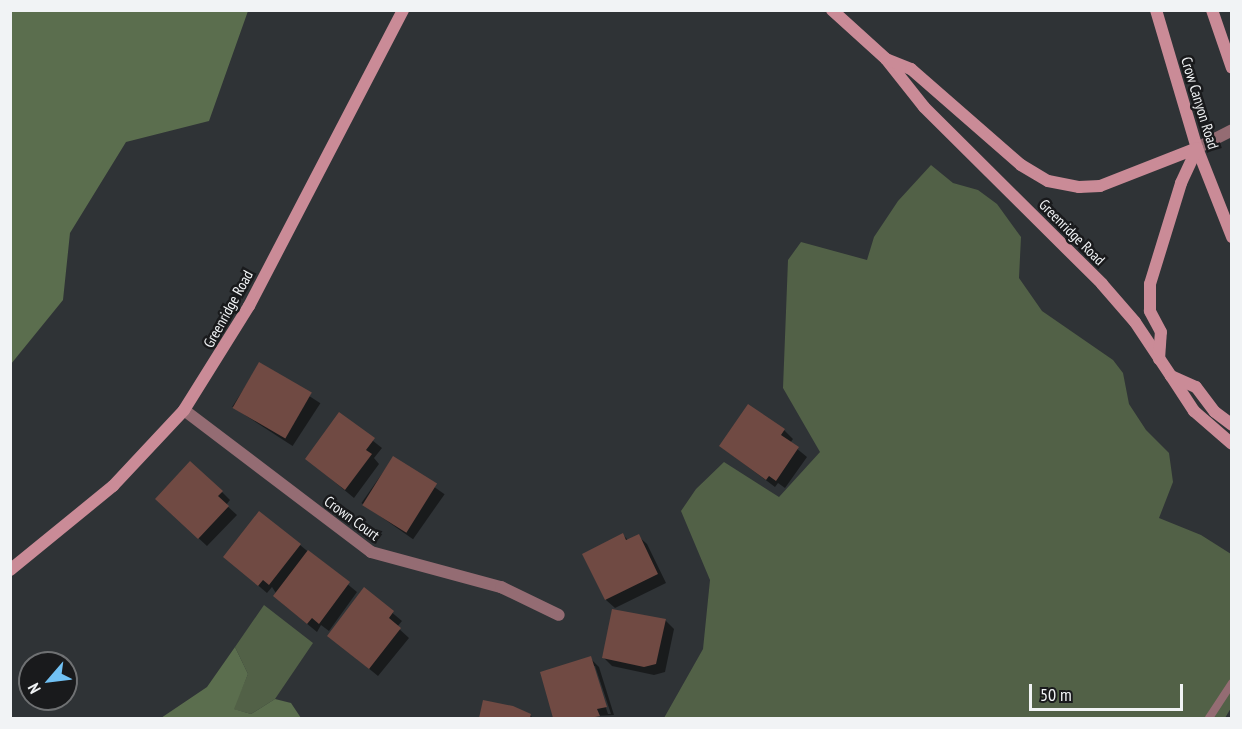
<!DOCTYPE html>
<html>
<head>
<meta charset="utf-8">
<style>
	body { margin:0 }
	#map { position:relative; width:1242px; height:729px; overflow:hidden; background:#2f3336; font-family:"PT Sans Narrow",sans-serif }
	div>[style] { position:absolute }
	.green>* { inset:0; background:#526147 }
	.forest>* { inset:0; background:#5b6e4e }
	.shadow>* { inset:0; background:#0007; transform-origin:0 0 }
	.building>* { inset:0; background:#704a43; transform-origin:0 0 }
	.lane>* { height:8px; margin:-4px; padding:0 4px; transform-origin:4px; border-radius:4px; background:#946c73 }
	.street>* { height:12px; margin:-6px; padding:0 6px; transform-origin:6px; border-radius:6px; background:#946c73 }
	.secondary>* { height:12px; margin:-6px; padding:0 6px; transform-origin:6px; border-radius:6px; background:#ca8b97 }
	span { translate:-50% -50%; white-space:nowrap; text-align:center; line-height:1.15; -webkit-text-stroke:5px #191a1c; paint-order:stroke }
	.street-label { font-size:15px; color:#f1f3f5 }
	.frame { position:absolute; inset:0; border:12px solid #f1f3f5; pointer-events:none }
	.north { position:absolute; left:18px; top:651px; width:60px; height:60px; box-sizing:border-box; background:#191a1c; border:2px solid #6f7173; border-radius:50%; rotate:242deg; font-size:16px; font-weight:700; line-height:24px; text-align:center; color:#f1f3f5 }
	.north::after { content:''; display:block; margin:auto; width:21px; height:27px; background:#71c1f4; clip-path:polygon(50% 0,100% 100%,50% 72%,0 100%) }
	.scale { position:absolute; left:1029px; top:684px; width:154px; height:27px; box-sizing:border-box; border:3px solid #f1f3f5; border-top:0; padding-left:8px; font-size:18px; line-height:21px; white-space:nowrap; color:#f1f3f5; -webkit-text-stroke:4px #191a1c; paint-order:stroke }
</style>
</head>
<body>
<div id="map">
	<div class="green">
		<div style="clip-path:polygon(931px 165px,953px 183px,978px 190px,997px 204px,1021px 237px,1019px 278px,1042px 311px,1113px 360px,1123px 373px,1129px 404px,1146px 430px,1169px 453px,1173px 482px,1159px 518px,1201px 535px,1231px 554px,1231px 708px,1225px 718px,664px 718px,703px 649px,710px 580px,681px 511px,696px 489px,724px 462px,779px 497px,820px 452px,783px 388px,788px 260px,801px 242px,867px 260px,874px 237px,898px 201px)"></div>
		<div style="clip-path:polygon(264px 605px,313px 643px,275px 699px,251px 714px,233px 709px,248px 674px,235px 647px)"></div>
	</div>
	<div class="forest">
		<div style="clip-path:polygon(11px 10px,248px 11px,209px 121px,126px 142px,70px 233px,63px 300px,11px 364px)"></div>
		<div style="clip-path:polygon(235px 647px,248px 674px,234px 709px,251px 714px,275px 699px,291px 703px,301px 718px,161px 718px,207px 687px)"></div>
	</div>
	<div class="shadow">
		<div style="left:260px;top:364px;width:72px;height:51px;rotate:33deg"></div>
		<div style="clip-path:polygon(748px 406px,784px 430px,793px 439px,790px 443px,807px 457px,785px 488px,778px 483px,775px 487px,720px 446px)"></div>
		<div style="clip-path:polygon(339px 414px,382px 448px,374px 458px,379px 464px,354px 498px,307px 459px)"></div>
		<div style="left:393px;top:458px;width:63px;height:55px;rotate:35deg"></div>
		<div style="clip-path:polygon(222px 492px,230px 500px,226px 505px,237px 515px,207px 546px,166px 508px)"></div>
		<div style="clip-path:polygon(623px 535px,629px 541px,638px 536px,647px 544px,666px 583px,615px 608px,606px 600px,584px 554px)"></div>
		<div style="clip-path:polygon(300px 545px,357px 592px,329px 631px,321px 625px,317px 632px,283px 604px,272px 587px,267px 593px,234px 565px)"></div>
		<div style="clip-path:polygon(365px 590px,402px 621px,397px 627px,409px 638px,378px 676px,329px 636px)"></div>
		<div style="clip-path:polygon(665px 620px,674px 629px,665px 672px,654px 675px,612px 666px,604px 658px)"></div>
		<div style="clip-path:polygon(evenodd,590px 658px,599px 667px,614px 715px,555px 718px,542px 673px,590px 658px,592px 666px,595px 666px,611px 714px,608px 714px,592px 666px)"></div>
		<div style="clip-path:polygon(484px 702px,530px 715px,533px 718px,480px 718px)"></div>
	</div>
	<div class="building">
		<div style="left:259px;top:362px;width:61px;height:53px;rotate:30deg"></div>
		<div style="clip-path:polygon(748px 404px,785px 429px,781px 435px,799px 447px,776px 481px,769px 476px,766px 480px,719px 446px)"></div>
		<div style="clip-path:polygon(339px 412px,375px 438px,366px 450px,372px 454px,345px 490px,305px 459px)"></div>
		<div style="left:393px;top:456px;width:52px;height:58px;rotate:32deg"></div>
		<div style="clip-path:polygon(190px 461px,223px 491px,218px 496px,229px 506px,198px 539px,155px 499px)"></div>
		<div style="clip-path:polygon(259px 511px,301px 544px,269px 585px,263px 580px,258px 586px,223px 557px)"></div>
		<div style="clip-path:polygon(623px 533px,626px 540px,639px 534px,658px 574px,605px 600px,582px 554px)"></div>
		<div style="clip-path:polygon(308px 550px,350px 582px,319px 624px,312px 618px,307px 624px,273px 596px)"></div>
		<div style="clip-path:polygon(364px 587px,394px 611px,389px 618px,401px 628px,369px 669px,327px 636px)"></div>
		<div style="clip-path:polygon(612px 609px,666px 619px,656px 664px,644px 667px,602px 658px)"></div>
		<div style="clip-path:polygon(591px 656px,607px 707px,597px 709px,600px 716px,590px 718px,553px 718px,540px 672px)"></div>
		<div style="clip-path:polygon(483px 700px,513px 706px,531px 714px,530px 718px,479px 718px)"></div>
	</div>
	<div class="lane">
		<div style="left:1209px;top:718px;width:42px;rotate:-56.7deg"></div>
	</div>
	<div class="street">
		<div style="left:1197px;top:148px;width:39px;rotate:-27deg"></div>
		<div style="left:184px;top:410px;width:235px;rotate:37.2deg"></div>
		<div style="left:371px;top:552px;width:135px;rotate:15.1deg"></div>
		<div style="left:501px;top:587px;width:64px;rotate:25.8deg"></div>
	</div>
	<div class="secondary">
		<div style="left:832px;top:10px;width:73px;rotate:42.2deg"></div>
		<div style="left:886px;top:59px;width:61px;rotate:51.6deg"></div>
		<div style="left:924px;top:107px;width:251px;rotate:44.8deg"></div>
		<div style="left:1102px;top:284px;width:50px;rotate:49deg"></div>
		<div style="left:1135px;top:322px;width:65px;rotate:56.3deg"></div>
		<div style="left:1171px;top:376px;width:27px;rotate:24deg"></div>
		<div style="left:1196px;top:387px;width:31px;rotate:53deg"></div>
		<div style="left:1215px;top:412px;width:21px;rotate:37deg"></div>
		<div style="left:1156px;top:10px;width:144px;rotate:73.5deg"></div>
		<div style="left:1197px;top:148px;width:96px;rotate:68.5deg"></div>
		<div style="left:1212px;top:10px;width:61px;rotate:71deg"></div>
		<div style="left:886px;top:59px;width:27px;rotate:22deg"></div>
		<div style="left:911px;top:69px;width:146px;rotate:41.1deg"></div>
		<div style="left:1021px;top:165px;width:31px;rotate:31deg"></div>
		<div style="left:1048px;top:181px;width:32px;rotate:11deg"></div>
		<div style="left:1079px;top:187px;width:21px;rotate:-3deg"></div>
		<div style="left:1100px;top:186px;width:104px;rotate:-21.4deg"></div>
		<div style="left:1159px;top:359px;width:27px;rotate:-86deg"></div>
		<div style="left:1161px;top:332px;width:24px;rotate:-118deg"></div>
		<div style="left:1150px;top:311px;width:27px;rotate:-90deg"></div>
		<div style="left:1150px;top:284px;width:106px;rotate:-72.9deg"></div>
		<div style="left:1181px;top:183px;width:38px;rotate:-65deg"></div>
		<div style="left:1171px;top:376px;width:42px;rotate:56.7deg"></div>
		<div style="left:1194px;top:411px;width:50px;rotate:41deg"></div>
		<div style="left:10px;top:570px;width:133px;rotate:-39.2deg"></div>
		<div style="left:113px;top:486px;width:104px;rotate:-46.9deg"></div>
		<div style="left:184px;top:410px;width:123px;rotate:-58deg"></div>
		<div style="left:249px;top:306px;width:334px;rotate:-62.5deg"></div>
	</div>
	<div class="street-label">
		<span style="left:1200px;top:103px;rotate:73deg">Crow Canyon Road</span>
		<span style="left:1072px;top:232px;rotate:45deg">Greenridge Road</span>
		<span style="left:228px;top:309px;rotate:-61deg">Greenridge Road</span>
		<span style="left:352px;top:518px;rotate:36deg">Crown Court</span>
	</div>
	<div class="frame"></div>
	<div class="north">N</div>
	<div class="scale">50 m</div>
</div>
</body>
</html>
